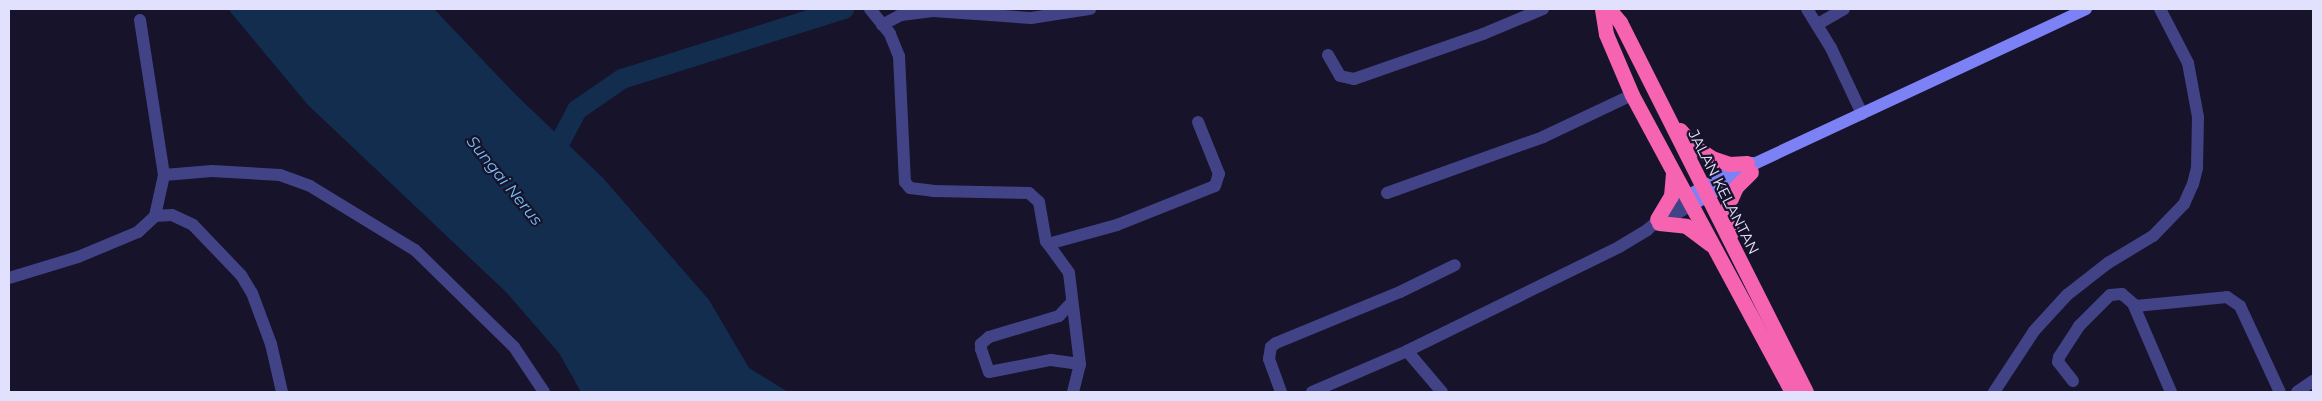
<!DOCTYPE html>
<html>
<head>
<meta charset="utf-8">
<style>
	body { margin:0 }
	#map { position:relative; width:2322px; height:401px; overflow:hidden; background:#16132b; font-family:Montserrat,sans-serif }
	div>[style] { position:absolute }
	.water>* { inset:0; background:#132d4f }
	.river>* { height:20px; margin:-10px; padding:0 10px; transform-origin:10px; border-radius:10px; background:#132d4f }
	.street>* { height:12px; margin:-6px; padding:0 6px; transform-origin:6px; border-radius:6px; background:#424387 }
	.secondary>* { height:12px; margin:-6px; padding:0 6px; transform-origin:6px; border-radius:6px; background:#7d81f6 }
	.highway>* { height:15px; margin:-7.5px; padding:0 7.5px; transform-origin:7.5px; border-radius:7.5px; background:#f563b1 }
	span { translate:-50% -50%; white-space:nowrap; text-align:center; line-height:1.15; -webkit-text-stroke:4.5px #16132b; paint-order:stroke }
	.street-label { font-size:15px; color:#e1e0fd }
	.water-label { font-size:16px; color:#75c1f6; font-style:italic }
	.frame { position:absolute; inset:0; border:10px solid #e1e0fd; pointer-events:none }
</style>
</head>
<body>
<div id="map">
	<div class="water">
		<div style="clip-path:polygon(228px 9px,434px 9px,516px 95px,603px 178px,709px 300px,749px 368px,788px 392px,581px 392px,559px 353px,506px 292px,308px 105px)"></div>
	</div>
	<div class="river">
		<div style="left:550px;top:161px;width:58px;rotate:-62.1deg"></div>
		<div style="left:577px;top:110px;width:55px;rotate:-34.6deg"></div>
		<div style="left:622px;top:79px;width:233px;rotate:-17.5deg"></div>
	</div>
	<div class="street">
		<div style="left:870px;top:9px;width:32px;rotate:51deg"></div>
		<div style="left:890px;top:34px;width:24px;rotate:68deg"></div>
		<div style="left:899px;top:56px;width:126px;rotate:87.3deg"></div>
		<div style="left:905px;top:182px;width:8px;rotate:50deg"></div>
		<div style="left:910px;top:188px;width:23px;rotate:7deg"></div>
		<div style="left:933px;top:191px;width:96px;rotate:1.2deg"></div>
		<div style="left:1029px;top:193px;width:13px;rotate:42deg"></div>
		<div style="left:1039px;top:202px;width:40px;rotate:80deg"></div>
		<div style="left:1046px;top:241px;width:39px;rotate:54deg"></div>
		<div style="left:1069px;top:273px;width:92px;rotate:83.1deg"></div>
		<div style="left:1080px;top:364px;width:29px;rotate:104deg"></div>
		<div style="left:1807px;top:9px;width:46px;rotate:58.4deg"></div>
		<div style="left:1831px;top:48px;width:73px;rotate:64.8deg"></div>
		<div style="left:140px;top:20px;width:157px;rotate:81.2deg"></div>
		<div style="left:1818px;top:24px;width:30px;rotate:-30deg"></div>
		<div style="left:882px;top:25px;width:21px;rotate:-28deg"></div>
		<div style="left:901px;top:15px;width:32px;rotate:-7deg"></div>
		<div style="left:933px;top:11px;width:98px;rotate:4.1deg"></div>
		<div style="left:1031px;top:18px;width:60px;rotate:-8.7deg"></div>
		<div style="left:1328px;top:55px;width:24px;rotate:60deg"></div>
		<div style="left:1340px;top:76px;width:14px;rotate:12deg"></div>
		<div style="left:1354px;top:79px;width:137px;rotate:-19.2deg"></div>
		<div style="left:1483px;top:34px;width:65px;rotate:-22.6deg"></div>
		<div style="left:1387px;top:193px;width:166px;rotate:-19.7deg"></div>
		<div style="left:1543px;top:137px;width:98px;rotate:-25.3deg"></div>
		<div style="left:155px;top:216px;width:17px;rotate:-3deg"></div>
		<div style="left:172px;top:215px;width:23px;rotate:25deg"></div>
		<div style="left:193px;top:225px;width:69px;rotate:46.2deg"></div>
		<div style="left:241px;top:275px;width:21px;rotate:59deg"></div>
		<div style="left:252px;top:293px;width:54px;rotate:69.6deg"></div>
		<div style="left:271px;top:344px;width:49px;rotate:77.1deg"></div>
		<div style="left:1662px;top:222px;width:34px;rotate:-30deg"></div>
		<div style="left:1048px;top:244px;width:72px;rotate:-15.4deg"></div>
		<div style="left:1117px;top:225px;width:105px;rotate:-21.7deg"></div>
		<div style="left:1215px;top:186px;width:13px;rotate:-72deg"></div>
		<div style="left:1219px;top:174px;width:56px;rotate:-112deg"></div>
		<div style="left:9px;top:278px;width:72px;rotate:-16.9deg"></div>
		<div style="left:78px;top:257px;width:65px;rotate:-22.6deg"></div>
		<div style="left:138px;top:232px;width:23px;rotate:-43deg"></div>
		<div style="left:155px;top:216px;width:42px;rotate:-77.6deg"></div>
		<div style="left:164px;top:175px;width:48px;rotate:-4.8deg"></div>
		<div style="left:212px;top:171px;width:68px;rotate:3.4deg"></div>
		<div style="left:280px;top:175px;width:32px;rotate:20deg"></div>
		<div style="left:310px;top:186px;width:123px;rotate:31.4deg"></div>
		<div style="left:415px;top:250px;width:139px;rotate:44.4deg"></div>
		<div style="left:514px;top:347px;width:54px;rotate:56.3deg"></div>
		<div style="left:1072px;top:302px;width:19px;rotate:133deg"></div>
		<div style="left:1059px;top:316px;width:73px;rotate:163.3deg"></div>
		<div style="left:989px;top:337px;width:11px;rotate:139deg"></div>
		<div style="left:981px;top:344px;width:5px;rotate:90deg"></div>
		<div style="left:981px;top:349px;width:24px;rotate:71deg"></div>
		<div style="left:989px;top:372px;width:63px;rotate:-11deg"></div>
		<div style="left:1051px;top:360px;width:29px;rotate:8deg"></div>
		<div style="left:2134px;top:306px;width:94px;rotate:66.7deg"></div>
		<div style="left:1407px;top:351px;width:54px;rotate:49.5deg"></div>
		<div style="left:2073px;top:381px;width:24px;rotate:-128deg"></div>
		<div style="left:2058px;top:362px;width:5px;rotate:-79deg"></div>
		<div style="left:2059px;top:357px;width:37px;rotate:-57deg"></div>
		<div style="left:2079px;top:326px;width:44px;rotate:-45deg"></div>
		<div style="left:2110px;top:295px;width:12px;rotate:-5deg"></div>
		<div style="left:2122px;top:294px;width:18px;rotate:41deg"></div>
		<div style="left:2136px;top:306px;width:91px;rotate:-5.6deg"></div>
		<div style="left:2227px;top:297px;width:16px;rotate:35deg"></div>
		<div style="left:2240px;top:306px;width:95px;rotate:65.1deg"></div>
		<div style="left:1281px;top:392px;width:35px;rotate:-110deg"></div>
		<div style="left:1269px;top:359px;width:12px;rotate:-81deg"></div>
		<div style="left:1271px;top:347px;width:6px;rotate:-39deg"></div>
		<div style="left:1276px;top:343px;width:134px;rotate:-22.4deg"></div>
		<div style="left:1400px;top:292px;width:61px;rotate:-26.1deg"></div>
		<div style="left:1312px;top:392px;width:103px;rotate:-23.3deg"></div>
		<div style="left:1407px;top:351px;width:236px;rotate:-26.1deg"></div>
		<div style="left:1619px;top:247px;width:33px;rotate:-31deg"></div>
		<div style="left:1647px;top:230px;width:52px;rotate:-40.4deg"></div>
		<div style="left:1994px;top:392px;width:73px;rotate:-56.7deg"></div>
		<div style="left:2034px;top:331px;width:49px;rotate:-47.5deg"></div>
		<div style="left:2067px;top:295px;width:52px;rotate:-38deg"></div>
		<div style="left:2108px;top:263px;width:52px;rotate:-31deg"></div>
		<div style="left:2153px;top:236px;width:45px;rotate:-45.9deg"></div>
		<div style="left:2184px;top:204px;width:22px;rotate:-66deg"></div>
		<div style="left:2193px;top:184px;width:16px;rotate:-76deg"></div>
		<div style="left:2197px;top:168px;width:51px;rotate:-88.9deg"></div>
		<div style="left:2198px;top:117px;width:55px;rotate:-100.5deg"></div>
		<div style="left:2188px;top:63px;width:61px;rotate:-117.4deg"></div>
		<div style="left:2297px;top:392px;width:19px;rotate:-35deg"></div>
	</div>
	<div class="secondary">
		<div style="left:1687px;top:196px;width:68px;rotate:-28.8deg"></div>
		<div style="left:1747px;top:163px;width:9px"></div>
		<div style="left:1756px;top:163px;width:364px;rotate:-25deg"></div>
		<div style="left:1692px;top:205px;width:60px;rotate:-30deg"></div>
	</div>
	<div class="highway">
		<div style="left:1602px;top:9px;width:25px;rotate:81deg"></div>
		<div style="left:1606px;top:34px;width:66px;rotate:66.9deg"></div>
		<div style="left:1632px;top:95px;width:337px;rotate:61.7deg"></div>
		<div style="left:1609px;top:9px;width:17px;rotate:50deg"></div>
		<div style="left:1620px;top:22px;width:414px;rotate:63.3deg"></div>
		<div style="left:1680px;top:130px;width:21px;rotate:49deg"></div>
		<div style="left:1694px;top:146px;width:22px;rotate:34deg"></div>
		<div style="left:1712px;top:158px;width:18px;rotate:19deg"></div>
		<div style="left:1729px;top:164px;width:18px;rotate:-3deg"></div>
		<div style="left:1657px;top:219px;width:27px;rotate:-59deg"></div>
		<div style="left:1671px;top:196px;width:24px;rotate:-85deg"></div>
		<div style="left:1659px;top:223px;width:27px;rotate:6deg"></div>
		<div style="left:1686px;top:226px;width:30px;rotate:37deg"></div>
		<div style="left:1732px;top:232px;width:27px;rotate:-98deg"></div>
		<div style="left:1728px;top:205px;width:20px;rotate:-66deg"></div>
		<div style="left:1736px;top:187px;width:21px;rotate:-45deg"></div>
	</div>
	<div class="street-label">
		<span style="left:1724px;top:192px;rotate:63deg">JALAN KELANTAN</span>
	</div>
	<div class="water-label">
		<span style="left:504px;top:181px;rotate:51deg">Sungai Nerus</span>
	</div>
	<div class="frame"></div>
</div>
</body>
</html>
